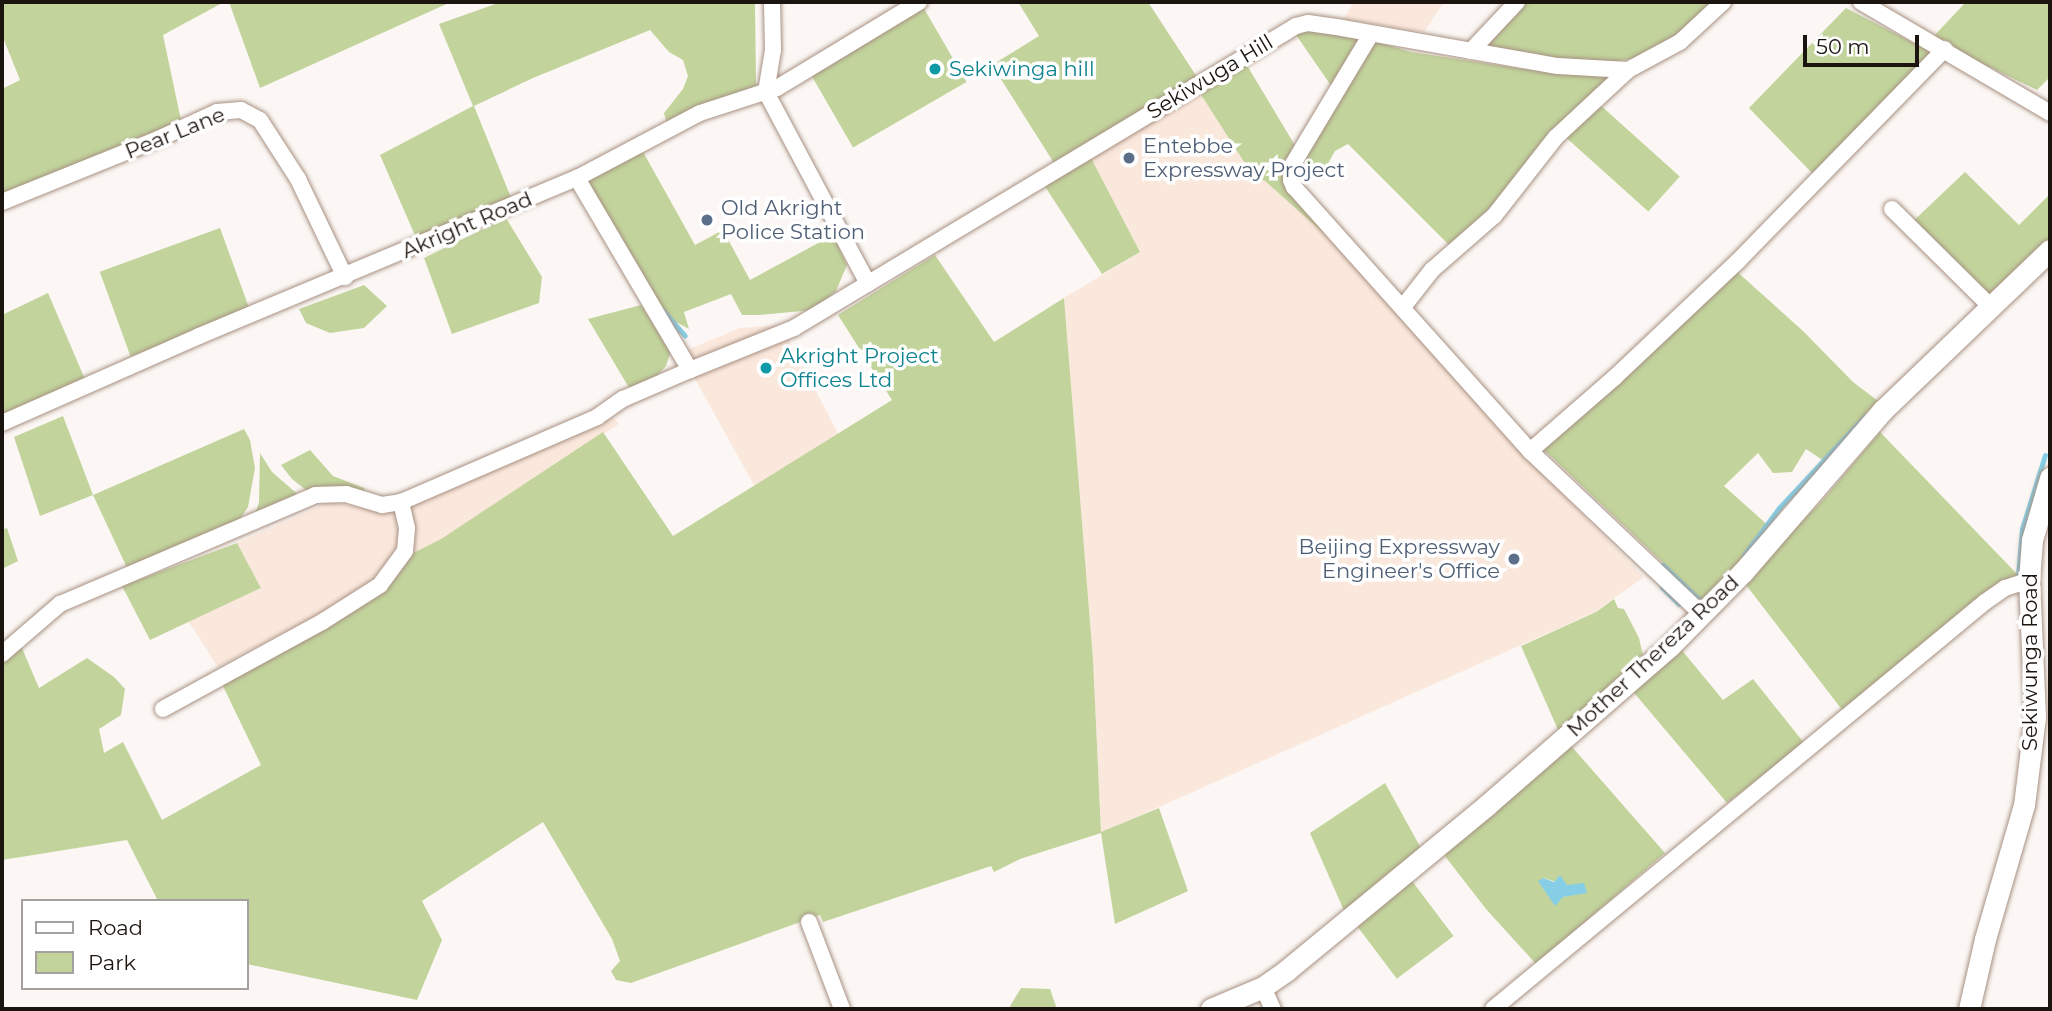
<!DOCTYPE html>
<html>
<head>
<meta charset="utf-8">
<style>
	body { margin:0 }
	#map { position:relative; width:2052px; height:1011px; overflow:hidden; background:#fcf7f4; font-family:Montserrat,sans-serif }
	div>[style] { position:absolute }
	.built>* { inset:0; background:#fbe8dc }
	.green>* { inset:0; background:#c2d49c; transform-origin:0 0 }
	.water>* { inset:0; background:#86cee6 }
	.stream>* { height:4.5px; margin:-2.25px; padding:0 2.25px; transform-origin:2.25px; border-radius:2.25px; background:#86cee6 }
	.roads { filter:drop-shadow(0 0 2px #a79183) drop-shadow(0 0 2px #a79183) }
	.street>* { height:16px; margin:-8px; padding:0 8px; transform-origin:8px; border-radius:8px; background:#fff }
	.secondary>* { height:21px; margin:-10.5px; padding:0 10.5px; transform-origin:10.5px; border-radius:10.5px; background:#fff }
	.dots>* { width:19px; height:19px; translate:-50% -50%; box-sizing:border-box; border:4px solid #fff; border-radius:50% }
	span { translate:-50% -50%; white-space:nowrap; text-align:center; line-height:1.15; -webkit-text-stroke:7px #fff; paint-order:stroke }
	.culture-label { font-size:21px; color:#0d838f }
	.left { translate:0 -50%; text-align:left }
	.street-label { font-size:21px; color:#1c140e }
	.service-label { font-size:21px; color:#4e5e75 }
	.right { translate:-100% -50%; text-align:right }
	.frame { position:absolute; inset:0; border:4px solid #1c140e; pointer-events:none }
	.legend { position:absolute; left:21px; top:899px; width:228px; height:91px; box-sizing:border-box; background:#fff; border:2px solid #a4a19f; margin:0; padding:9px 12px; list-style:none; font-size:21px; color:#1c140e }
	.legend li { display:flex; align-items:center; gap:14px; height:35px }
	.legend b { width:35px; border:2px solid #a4a19f }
	.scale { position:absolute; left:1803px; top:35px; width:116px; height:32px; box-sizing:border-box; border:4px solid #1c140e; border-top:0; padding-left:9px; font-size:21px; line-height:24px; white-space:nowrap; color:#1c140e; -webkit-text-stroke:5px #fff; paint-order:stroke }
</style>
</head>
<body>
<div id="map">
	<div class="built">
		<div style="clip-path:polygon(1353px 2px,1444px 2px,1424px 32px,1344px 19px)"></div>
		<div style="clip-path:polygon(1198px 90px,1253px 176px,1264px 180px,1330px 239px,1398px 307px,1496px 426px,1644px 577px,1595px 612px,1101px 833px,1093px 658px,1064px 298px,1140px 252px,1090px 156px)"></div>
		<div style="clip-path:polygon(781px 325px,839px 435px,755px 487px,694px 377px,685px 351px,740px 328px)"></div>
		<div style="clip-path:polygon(614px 418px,619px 424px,441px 539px,409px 555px,408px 508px,412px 502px,600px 420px)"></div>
		<div style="clip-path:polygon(330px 502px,377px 511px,392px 508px,399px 511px,400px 535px,395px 560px,361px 592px,218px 667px,188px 621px,261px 588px,237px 543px)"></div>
	</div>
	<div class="green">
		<div style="clip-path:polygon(11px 2px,224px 2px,163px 35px,182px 125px,2px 196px,2px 89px,20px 80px,2px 35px,2px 5px)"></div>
		<div style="clip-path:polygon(229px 2px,451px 2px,260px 88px)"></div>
		<div style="clip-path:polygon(501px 2px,755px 2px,756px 85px,752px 91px,667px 124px,664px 113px,683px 89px,688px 76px,683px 60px,669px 52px,650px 30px,533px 78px,474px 106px,512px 200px,417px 240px,380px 155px,473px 106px,439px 24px)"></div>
		<div style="clip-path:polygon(1018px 2px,1148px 2px,1197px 77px,1054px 163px,992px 65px,1039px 36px)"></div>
		<div style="clip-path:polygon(1524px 2px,1713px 2px,1686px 29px,1651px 55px,1608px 63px,1491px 51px,1484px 44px)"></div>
		<div style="clip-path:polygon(1966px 2px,2050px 2px,2050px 77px,2037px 90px,1931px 39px)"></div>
		<div style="left:922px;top:5px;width:89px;height:131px;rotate:60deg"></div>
		<div style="clip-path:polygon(1846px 8px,1927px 50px,1930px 55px,1814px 175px,1749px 108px)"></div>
		<div style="clip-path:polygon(1324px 30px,1354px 35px,1411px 52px,1523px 69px,1611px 78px,1523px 168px,1490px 208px,1449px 245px,1348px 144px,1335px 151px,1325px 169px,1293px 174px,1287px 186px,1330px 239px,1265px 181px,1253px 176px,1198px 90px,1245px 62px,1299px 152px,1332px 87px,1294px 32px)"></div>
		<div style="left:1598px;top:103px;width:110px;height:47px;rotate:42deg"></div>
		<div style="clip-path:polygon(642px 150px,695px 245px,723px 230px,750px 280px,833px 235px,847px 265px,836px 291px,813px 310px,759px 315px,742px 315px,731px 294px,684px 312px,689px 329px,663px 315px,587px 182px)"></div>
		<div style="clip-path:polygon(1090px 156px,1140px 252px,1102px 274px,1044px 185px)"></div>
		<div style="clip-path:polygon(1965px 172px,2019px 225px,2050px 194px,2050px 244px,1984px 307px,1909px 225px)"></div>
		<div style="clip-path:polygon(506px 218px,542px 277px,539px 303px,452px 334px,424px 258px)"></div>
		<div style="left:220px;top:228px;width:90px;height:128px;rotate:70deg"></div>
		<div style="clip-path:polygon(935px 255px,994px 342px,1064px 298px,1093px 659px,1101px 832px,1159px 808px,1188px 891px,1115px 924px,1101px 833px,1020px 859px,994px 872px,991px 866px,823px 922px,820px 915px,631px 983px,616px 980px,611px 971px,620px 961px,612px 939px,543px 822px,422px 901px,442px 940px,417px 1000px,247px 964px,247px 901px,158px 901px,127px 840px,2px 860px,2px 657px,21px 646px,39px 688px,87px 658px,114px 677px,125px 689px,121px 715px,99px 729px,104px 753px,123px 742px,162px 820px,261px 765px,222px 684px,387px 589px,409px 555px,441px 539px,603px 432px,673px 536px,892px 400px,838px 315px)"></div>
		<div style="clip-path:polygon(1734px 269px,1803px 331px,1853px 382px,1882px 404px,1827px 463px,1806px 449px,1792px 472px,1773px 473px,1758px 453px,1724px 486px,1771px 528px,1702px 600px,1540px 446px)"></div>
		<div style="clip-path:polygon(364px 285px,387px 306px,364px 328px,330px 333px,306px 323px,299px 309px)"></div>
		<div style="clip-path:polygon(48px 293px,87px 384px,2px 424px,2px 315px)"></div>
		<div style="clip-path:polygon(641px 305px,671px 351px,666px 366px,655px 378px,631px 391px,588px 319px)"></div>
		<div style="clip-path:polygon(63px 416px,93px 495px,244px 429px,250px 440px,255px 468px,248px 507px,231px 533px,129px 572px,93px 495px,40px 516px,14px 437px)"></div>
		<div style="clip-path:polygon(1880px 432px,2018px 575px,1963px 613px,1843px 711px,1743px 581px,1821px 502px)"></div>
		<div style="clip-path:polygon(310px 450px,333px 476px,364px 488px,369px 501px,306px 490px,292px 479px,281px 465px)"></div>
		<div style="clip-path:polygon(260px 453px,272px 472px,302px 498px,251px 527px,259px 502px)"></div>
		<div style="clip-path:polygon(7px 528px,18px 561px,2px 569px,2px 530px)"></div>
		<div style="clip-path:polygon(237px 543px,261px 588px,150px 640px,122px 586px)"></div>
		<div style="clip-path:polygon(1614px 599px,1618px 608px,1624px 609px,1639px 638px,1644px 660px,1559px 732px,1521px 646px,1596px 612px)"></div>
		<div style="clip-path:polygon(1680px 648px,1723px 700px,1753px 679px,1804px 743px,1727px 803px,1630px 688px)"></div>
		<div style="clip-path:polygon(evenodd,1566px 740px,1665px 853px,1536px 964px,1486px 909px,1441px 851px,1566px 740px,1543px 878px,1567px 885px,1575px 894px,1563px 897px,1543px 878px)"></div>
		<div style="clip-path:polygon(1385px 783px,1422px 850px,1345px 913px,1310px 833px)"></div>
		<div style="left:1409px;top:877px;width:74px;height:71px;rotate:53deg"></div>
		<div style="clip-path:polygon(1021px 988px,1050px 989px,1057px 1009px,1012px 1009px,1010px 1006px)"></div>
	</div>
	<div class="water">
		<div style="clip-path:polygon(1560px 875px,1567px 885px,1584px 883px,1587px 893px,1563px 897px,1555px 906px,1538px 881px,1543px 878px,1554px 882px)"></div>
	</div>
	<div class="stream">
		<div style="left:662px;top:309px;width:35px;rotate:49deg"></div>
		<div style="left:1744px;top:555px;width:59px;rotate:-53.3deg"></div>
		<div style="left:1779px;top:508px;width:126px;rotate:-46.9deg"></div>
		<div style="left:1663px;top:565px;width:52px;rotate:43.5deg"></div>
		<div style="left:1701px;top:601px;width:3px;rotate:-18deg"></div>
		<div style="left:2018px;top:575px;width:46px;rotate:-85deg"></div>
		<div style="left:2022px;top:529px;width:77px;rotate:-72.7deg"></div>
		<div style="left:1662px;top:587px;width:24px;rotate:45deg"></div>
	</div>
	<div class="roads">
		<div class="street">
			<div style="left:772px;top:2px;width:48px;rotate:88.8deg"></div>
			<div style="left:773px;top:50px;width:43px;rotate:99.5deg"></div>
			<div style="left:766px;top:92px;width:217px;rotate:62deg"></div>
			<div style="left:1861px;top:2px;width:219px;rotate:30.4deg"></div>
			<div style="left:1371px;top:34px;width:152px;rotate:121deg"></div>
			<div style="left:1293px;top:164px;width:16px;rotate:97deg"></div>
			<div style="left:1291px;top:180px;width:8px;rotate:67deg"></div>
			<div style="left:1294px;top:187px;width:354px;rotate:48.2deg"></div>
			<div style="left:1530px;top:451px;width:237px;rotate:43.5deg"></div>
			<div style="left:1471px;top:51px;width:67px;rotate:-46.8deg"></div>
			<div style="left:2px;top:202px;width:168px;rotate:-22deg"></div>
			<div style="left:158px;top:139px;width:65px;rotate:-24.6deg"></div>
			<div style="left:217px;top:112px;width:24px;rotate:-5deg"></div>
			<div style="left:241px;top:110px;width:21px;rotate:28deg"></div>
			<div style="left:260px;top:120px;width:70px;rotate:57.2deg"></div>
			<div style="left:298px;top:179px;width:109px;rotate:64.4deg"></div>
			<div style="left:1892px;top:209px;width:139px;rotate:44.7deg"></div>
			<div style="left:1403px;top:307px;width:47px;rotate:-51.9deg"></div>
			<div style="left:1432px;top:270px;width:82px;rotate:-41.1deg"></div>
			<div style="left:1494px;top:216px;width:100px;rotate:-51.9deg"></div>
			<div style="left:1556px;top:137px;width:98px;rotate:-42.9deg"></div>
			<div style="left:690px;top:370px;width:112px;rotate:-22deg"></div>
			<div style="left:794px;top:328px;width:586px;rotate:-31.03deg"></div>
			<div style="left:1296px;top:26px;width:12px;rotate:-14deg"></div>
			<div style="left:1308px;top:23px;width:34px;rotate:8deg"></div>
			<div style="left:1342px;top:28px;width:219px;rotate:10deg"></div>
			<div style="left:1558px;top:66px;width:70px;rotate:3.3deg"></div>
			<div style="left:1628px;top:70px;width:59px;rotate:-28.3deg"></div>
			<div style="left:1680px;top:42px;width:59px;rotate:-42.9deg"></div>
			<div style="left:2px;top:423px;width:215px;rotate:-23.8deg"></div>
			<div style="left:199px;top:336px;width:410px;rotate:-22.7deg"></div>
			<div style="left:577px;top:178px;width:139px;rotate:-27.9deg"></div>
			<div style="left:700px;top:113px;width:81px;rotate:-18deg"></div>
			<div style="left:777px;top:88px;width:166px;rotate:-31.2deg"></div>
			<div style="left:1530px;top:451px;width:113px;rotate:-41deg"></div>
			<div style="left:1615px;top:377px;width:169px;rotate:-43.3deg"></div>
			<div style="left:1738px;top:261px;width:296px;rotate:-45.7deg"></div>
			<div style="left:2px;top:654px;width:77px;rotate:-40.8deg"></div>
			<div style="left:60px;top:604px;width:277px;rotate:-23.1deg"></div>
			<div style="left:315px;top:495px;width:31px;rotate:-2deg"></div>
			<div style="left:346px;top:494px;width:38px;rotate:17deg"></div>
			<div style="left:382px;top:505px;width:19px;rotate:-9deg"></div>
			<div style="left:401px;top:502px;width:214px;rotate:-23.4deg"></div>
			<div style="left:597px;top:417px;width:32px;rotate:-35deg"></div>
			<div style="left:623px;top:399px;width:73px;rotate:-23.4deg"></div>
			<div style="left:690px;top:370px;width:223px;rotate:-120.5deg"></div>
			<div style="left:163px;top:709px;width:181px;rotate:-28.7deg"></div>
			<div style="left:322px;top:622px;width:69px;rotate:-32.5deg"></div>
			<div style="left:380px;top:585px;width:42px;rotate:-53.7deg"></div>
			<div style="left:405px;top:551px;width:23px;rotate:-85deg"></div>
			<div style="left:407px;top:528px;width:27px;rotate:-103deg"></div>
			<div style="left:809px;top:922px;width:93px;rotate:69.2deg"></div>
			<div style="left:1263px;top:987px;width:24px;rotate:66deg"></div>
			<div style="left:1493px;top:1009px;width:639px;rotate:-39.6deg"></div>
			<div style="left:1985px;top:602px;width:24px;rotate:-35deg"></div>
			<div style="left:2005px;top:588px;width:25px;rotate:-18deg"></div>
		</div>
		<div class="secondary">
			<div style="left:1211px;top:1009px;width:56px;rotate:-22.9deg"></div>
			<div style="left:1263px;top:987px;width:29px;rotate:-35deg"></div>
			<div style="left:1287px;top:970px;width:259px;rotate:-39.5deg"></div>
			<div style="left:1487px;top:805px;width:242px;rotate:-41deg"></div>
			<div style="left:1670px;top:646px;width:104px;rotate:-45.4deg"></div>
			<div style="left:1743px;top:572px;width:214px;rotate:-49.2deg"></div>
			<div style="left:1883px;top:410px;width:231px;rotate:-43.8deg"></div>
			<div style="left:1969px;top:1009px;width:72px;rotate:-77.1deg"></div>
			<div style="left:1985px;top:939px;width:140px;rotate:-73.8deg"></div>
			<div style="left:2024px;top:805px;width:89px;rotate:-82.9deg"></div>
			<div style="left:2035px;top:717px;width:137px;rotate:-92.5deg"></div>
			<div style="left:2029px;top:580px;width:40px;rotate:-85.7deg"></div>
			<div style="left:2032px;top:540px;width:65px;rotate:-73.8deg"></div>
		</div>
	</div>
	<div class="dots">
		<div style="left:935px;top:69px;background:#0f9aa8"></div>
		<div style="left:1129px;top:158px;background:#5c6f8a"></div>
		<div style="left:707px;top:220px;background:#5c6f8a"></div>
		<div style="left:766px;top:368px;background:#0f9aa8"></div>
		<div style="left:1514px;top:559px;background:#5c6f8a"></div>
	</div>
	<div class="culture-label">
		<span class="left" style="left:949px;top:69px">Sekiwinga hill</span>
		<span class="left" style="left:780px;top:368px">Akright Project<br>Offices Ltd</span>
	</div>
	<div class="street-label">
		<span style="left:1210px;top:77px;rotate:-31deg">Sekiwuga Hill</span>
		<span style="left:175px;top:133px;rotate:-22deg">Pear Lane</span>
		<span style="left:467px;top:225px;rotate:-23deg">Akright Road</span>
		<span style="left:1653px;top:656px;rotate:-43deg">Mother Thereza Road</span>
		<span style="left:2030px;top:662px;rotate:-90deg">Sekiwunga Road</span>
	</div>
	<div class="service-label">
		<span class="left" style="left:1143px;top:158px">Entebbe<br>Expressway Project</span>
		<span class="left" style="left:721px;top:220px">Old Akright<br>Police Station</span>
		<span class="right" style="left:1500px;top:559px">Beijing Expressway<br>Engineer's Office</span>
	</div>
	<div class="frame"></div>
	<ul class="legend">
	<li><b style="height:9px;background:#fff"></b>Road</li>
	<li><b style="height:19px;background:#c2d49c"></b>Park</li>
	</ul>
	<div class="scale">50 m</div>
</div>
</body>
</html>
